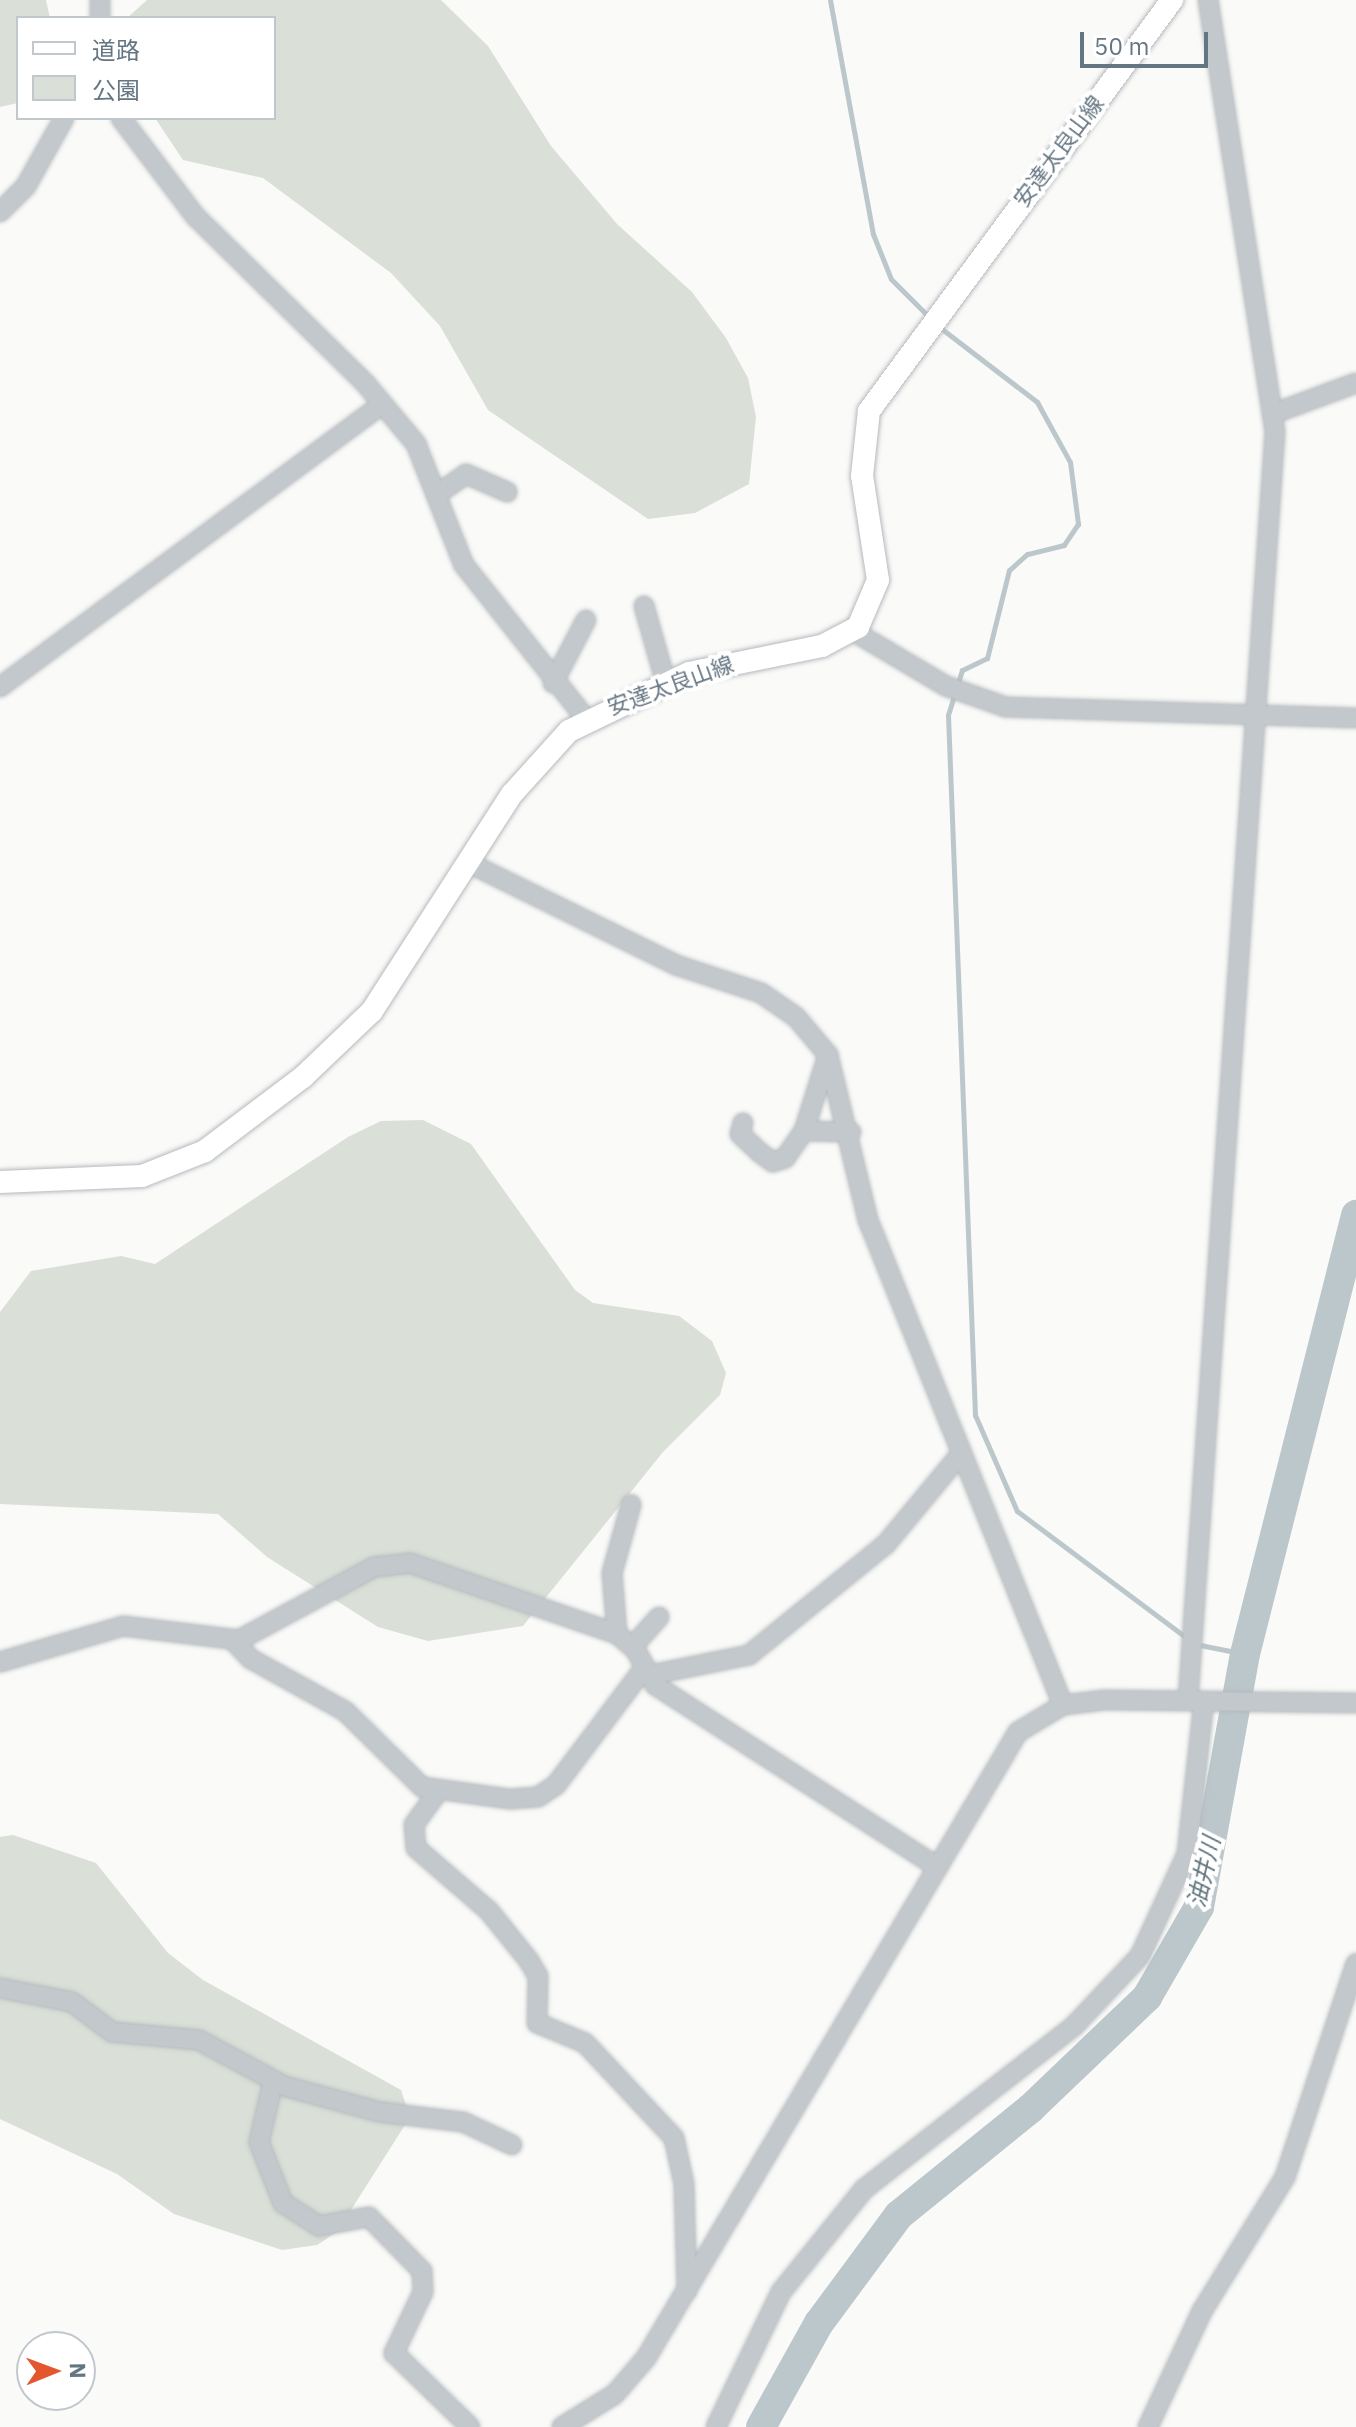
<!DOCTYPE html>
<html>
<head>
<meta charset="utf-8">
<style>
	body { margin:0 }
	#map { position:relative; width:1356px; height:2427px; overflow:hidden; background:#fafaf8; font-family:"IBM Plex Sans","Noto Sans JP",sans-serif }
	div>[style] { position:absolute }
	.green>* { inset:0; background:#dadfd7 }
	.stream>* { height:5px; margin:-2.5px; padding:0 2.5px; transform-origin:2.5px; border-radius:2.5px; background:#bbc7cb }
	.river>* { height:30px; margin:-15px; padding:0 15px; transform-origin:15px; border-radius:15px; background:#bbc7cb }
	.roads { filter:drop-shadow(0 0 2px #b5babe) drop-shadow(0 0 2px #b5babe) }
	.minor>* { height:18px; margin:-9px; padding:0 9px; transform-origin:9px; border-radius:9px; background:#c3c8cc }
	.major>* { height:22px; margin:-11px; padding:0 11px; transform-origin:11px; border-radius:11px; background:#fff }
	span { translate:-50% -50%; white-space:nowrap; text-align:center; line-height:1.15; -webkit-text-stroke:8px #fff; paint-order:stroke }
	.street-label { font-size:22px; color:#657683 }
	.water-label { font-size:24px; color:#60757c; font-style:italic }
	.legend { position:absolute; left:16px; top:16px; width:260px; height:104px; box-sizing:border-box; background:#fff; border:2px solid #c1c8cd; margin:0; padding:10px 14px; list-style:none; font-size:24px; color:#657683 }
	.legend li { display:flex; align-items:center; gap:16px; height:40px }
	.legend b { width:40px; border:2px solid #c1c8cd }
	.north { position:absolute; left:16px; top:2331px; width:80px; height:80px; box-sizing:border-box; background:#fff; border:2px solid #c1c8cd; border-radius:50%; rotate:89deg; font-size:22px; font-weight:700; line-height:32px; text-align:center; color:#657683 }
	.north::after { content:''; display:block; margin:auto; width:28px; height:36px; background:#e4572e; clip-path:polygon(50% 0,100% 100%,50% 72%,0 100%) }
	.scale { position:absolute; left:1080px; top:32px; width:128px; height:36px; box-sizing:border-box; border:4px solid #657683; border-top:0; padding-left:10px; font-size:24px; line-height:28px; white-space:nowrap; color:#657683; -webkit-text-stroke:6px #fff; paint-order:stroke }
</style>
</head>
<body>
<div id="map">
	<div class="green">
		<div style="clip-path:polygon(0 0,46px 0,50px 18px,18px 18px,18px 103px,0 107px)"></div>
		<div style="clip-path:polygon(147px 0,441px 0,488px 46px,551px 146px,617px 224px,692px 292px,726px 338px,748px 378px,756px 417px,749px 484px,695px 513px,648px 519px,488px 410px,440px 326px,391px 273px,263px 178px,183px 160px,155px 118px,274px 118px,274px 18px,127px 18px)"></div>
		<div style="clip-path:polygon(423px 1120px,471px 1144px,575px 1290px,593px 1303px,679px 1316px,712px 1341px,726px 1373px,720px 1395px,663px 1452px,523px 1626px,428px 1641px,378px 1627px,267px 1557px,218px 1514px,0 1504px,0 1312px,31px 1271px,121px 1256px,155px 1264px,348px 1137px,381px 1121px)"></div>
		<div style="clip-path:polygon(13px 1835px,96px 1863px,168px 1953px,203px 1980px,401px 2090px,410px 2117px,337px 2232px,317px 2245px,282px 2250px,174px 2214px,117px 2174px,0 2119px,0 1837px)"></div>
	</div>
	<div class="stream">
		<div style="left:830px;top:0;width:238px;rotate:79.6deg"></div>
		<div style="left:873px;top:234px;width:48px;rotate:68.2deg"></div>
		<div style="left:891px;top:279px;width:57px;rotate:45deg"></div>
		<div style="left:938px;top:326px;width:125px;rotate:37.5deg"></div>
		<div style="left:1037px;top:402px;width:68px;rotate:61.2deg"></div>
		<div style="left:1070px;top:462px;width:63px;rotate:82.6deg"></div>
		<div style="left:1078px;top:524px;width:25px;rotate:124deg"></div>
		<div style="left:1064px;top:545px;width:38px;rotate:166deg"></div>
		<div style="left:1027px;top:554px;width:24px;rotate:138deg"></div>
		<div style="left:1009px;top:570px;width:91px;rotate:104deg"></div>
		<div style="left:987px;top:658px;width:28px;rotate:154deg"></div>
		<div style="left:962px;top:670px;width:47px;rotate:107.3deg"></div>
		<div style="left:948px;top:715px;width:701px;rotate:87.79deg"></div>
		<div style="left:975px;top:1415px;width:105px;rotate:66.4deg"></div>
		<div style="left:1017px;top:1511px;width:212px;rotate:36.8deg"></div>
		<div style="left:1195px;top:1644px;width:51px;rotate:11.3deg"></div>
	</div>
	<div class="river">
		<div style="left:761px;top:2427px;width:119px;rotate:-60.9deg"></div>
		<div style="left:819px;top:2323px;width:134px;rotate:-53.5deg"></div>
		<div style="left:899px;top:2215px;width:170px;rotate:-39deg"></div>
		<div style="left:1031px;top:2108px;width:161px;rotate:-43.7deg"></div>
		<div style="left:1147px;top:1997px;width:104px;rotate:-60deg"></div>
		<div style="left:1199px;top:1907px;width:257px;rotate:-79.7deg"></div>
		<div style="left:1245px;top:1654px;width:453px;rotate:-75.8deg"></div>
	</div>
	<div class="roads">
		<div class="minor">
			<div style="left:100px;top:0;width:18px;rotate:90deg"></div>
			<div style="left:121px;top:118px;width:124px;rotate:52.9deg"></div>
			<div style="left:196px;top:217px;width:237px;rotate:44.5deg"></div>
			<div style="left:365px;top:383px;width:80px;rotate:50.1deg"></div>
			<div style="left:416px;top:444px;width:130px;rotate:68.4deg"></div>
			<div style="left:464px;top:565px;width:196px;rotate:51.6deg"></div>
			<div style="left:0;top:212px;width:37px;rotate:-45deg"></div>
			<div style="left:26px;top:186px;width:78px;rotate:-60.8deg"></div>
			<div style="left:1275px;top:413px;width:86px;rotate:-20.3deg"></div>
			<div style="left:439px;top:493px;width:33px;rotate:-35deg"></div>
			<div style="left:466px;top:474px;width:45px;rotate:23.7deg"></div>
			<div style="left:644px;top:606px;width:80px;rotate:74.1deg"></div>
			<div style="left:853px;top:631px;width:108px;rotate:30.6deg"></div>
			<div style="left:946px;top:686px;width:64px;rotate:19.3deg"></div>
			<div style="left:1006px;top:707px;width:350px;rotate:1.8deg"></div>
			<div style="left:553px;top:683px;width:71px;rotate:-62.4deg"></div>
			<div style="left:0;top:687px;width:476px;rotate:-36.5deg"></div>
			<div style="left:471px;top:864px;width:229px;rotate:26.2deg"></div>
			<div style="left:676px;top:965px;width:89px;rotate:18.2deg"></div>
			<div style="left:761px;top:993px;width:42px;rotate:34.4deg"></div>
			<div style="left:796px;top:1017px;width:50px;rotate:49.9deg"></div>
			<div style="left:828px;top:1055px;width:170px;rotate:76.4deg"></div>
			<div style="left:868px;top:1220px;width:523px;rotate:68.1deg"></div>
			<div style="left:743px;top:1123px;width:11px;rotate:105deg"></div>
			<div style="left:740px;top:1134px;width:26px;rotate:43deg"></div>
			<div style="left:759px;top:1152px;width:17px;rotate:36deg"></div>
			<div style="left:773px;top:1162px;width:13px;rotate:-18deg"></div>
			<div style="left:785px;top:1158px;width:33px;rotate:-55deg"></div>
			<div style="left:804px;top:1131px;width:80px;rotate:-72.5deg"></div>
			<div style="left:804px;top:1131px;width:47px;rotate:1.2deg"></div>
			<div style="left:617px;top:1634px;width:61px;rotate:-94.7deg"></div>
			<div style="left:612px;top:1573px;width:71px;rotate:-74.4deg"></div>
			<div style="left:233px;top:1640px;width:26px;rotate:47deg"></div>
			<div style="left:251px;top:1659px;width:107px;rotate:29deg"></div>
			<div style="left:345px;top:1711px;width:108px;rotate:44.6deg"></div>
			<div style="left:422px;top:1787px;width:89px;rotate:7.8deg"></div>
			<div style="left:510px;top:1799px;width:28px;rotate:-4deg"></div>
			<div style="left:538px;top:1797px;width:22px;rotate:-34deg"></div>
			<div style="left:556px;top:1785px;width:148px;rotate:-53deg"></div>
			<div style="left:633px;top:1646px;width:39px;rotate:-48deg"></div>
			<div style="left:0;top:1662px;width:128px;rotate:-16.3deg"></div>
			<div style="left:123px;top:1626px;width:117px;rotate:6.9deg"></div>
			<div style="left:239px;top:1640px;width:153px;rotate:-28.4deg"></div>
			<div style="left:374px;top:1567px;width:36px;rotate:-6deg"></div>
			<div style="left:410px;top:1563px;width:219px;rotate:18.9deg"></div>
			<div style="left:617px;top:1634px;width:23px;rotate:40deg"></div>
			<div style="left:635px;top:1649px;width:41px;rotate:60.9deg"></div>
			<div style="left:655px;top:1685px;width:332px;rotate:32.8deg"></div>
			<div style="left:650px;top:1675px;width:101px;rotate:-11.4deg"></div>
			<div style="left:749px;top:1655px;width:176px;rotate:-39deg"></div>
			<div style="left:886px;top:1544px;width:114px;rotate:-50.3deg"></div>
			<div style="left:1188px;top:1701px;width:1272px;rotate:-86.08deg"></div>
			<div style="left:1275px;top:432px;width:437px;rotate:-98.8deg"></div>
			<div style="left:437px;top:1793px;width:39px;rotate:126deg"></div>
			<div style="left:414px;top:1825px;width:23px;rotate:85deg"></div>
			<div style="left:416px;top:1848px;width:96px;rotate:40.8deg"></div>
			<div style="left:489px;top:1911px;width:64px;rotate:51.3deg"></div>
			<div style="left:529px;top:1961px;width:17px;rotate:59deg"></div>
			<div style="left:538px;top:1976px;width:47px;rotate:91.2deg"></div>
			<div style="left:537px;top:2023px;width:52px;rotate:22.6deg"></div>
			<div style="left:585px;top:2043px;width:130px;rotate:46.9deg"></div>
			<div style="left:674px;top:2138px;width:47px;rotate:77.7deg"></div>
			<div style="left:684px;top:2184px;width:107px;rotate:88.4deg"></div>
			<div style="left:0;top:1988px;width:73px;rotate:11deg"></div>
			<div style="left:72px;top:2002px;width:50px;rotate:36.9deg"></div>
			<div style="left:112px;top:2032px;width:87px;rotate:5.3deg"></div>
			<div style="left:199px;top:2040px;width:97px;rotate:28.4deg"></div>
			<div style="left:284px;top:2086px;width:99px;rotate:15.2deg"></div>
			<div style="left:380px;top:2112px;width:84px;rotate:6.9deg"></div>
			<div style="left:463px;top:2122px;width:54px;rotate:25.1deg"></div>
			<div style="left:273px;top:2082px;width:62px;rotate:103.1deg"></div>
			<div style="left:259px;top:2142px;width:66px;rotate:68.5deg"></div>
			<div style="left:283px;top:2203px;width:43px;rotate:32.6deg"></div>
			<div style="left:319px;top:2226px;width:51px;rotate:-10.2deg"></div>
			<div style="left:369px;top:2217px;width:76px;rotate:45.5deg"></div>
			<div style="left:422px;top:2271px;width:21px;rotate:87deg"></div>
			<div style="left:423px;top:2292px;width:68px;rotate:115.4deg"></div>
			<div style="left:394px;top:2353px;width:106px;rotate:44.2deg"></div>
			<div style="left:562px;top:2427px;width:62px;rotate:-31.9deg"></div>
			<div style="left:615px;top:2394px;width:48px;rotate:-49.3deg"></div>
			<div style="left:646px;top:2358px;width:728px;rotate:-59.28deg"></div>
			<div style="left:1018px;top:1732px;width:52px;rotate:-31deg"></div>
			<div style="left:1063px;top:1705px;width:42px;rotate:-6.8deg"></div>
			<div style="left:1105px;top:1700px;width:251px;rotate:0.7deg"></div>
			<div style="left:716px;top:2427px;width:150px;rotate:-64.3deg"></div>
			<div style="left:781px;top:2292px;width:132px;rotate:-51.1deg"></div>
			<div style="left:864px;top:2189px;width:266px;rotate:-37.8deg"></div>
			<div style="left:1074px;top:2026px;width:96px;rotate:-46.7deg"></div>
			<div style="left:1140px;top:1956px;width:112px;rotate:-65.3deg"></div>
			<div style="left:1187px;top:1854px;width:154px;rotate:-83.7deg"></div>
			<div style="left:1148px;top:2427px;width:128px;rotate:-65deg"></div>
			<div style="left:1202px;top:2311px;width:158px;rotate:-58.2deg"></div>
			<div style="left:1285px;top:2177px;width:225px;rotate:-71.6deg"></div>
		</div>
		<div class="major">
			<div style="left:0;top:1182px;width:142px;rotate:-2.4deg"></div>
			<div style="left:142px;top:1176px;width:68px;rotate:-21.6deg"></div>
			<div style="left:205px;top:1151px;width:123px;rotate:-37.1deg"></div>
			<div style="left:303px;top:1077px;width:95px;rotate:-43.7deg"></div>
			<div style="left:372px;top:1011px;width:258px;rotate:-57.2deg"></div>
			<div style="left:512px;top:794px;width:85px;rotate:-47.9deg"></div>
			<div style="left:569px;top:731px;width:133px;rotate:-25.8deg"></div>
			<div style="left:689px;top:673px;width:136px;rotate:-11.5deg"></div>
			<div style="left:822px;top:646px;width:41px;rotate:-27.8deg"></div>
			<div style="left:858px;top:627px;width:51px;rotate:-66.9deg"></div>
			<div style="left:878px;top:580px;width:105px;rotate:-98.7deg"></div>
			<div style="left:862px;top:476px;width:65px;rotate:-83.9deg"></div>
			<div style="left:869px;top:411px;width:511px;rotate:-53.6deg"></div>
		</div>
	</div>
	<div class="street-label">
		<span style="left:1058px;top:151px;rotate:-53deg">安達太良山線</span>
		<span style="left:670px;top:685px;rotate:-20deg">安達太良山線</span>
	</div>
	<div class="water-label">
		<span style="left:1204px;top:1872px;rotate:-77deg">油井川</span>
	</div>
	<ul class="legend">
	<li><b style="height:10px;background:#fff"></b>道路</li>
	<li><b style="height:22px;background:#dadfd7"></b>公園</li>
	</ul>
	<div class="north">N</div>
	<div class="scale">50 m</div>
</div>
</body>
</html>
